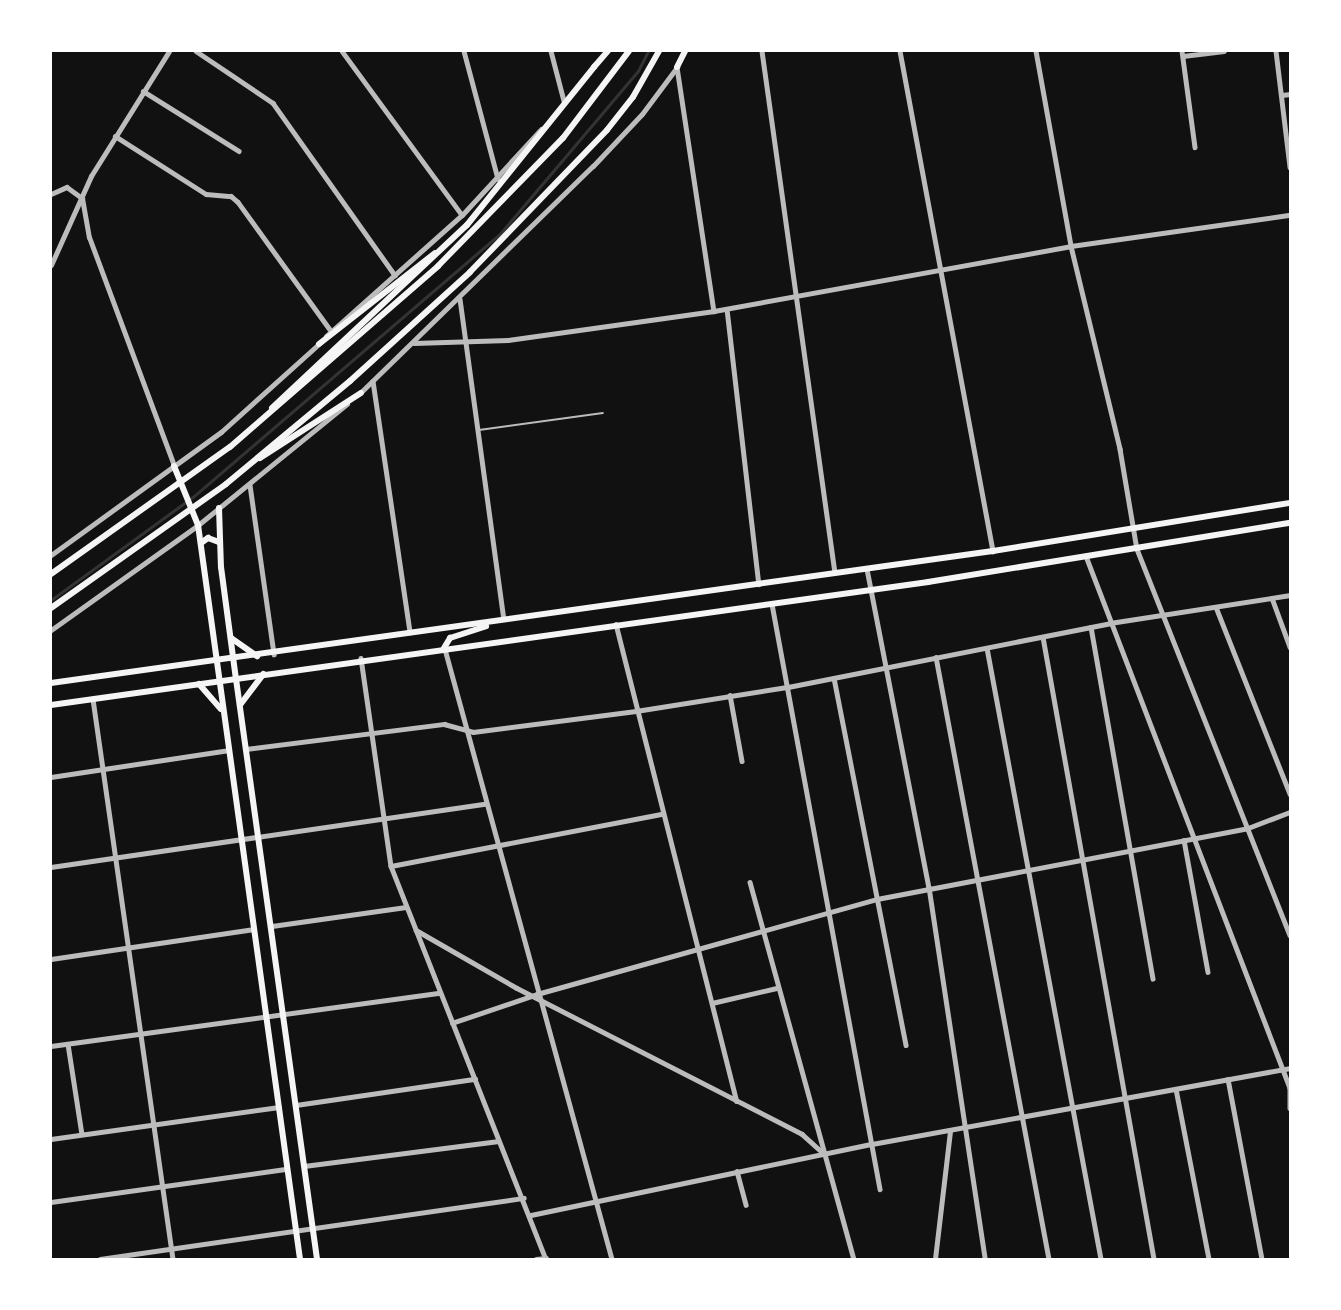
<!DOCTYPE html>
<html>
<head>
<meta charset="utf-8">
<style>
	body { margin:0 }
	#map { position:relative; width:1341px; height:1310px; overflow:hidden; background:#111; font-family:"Fira Sans Condensed",sans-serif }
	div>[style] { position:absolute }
	.stream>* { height:2.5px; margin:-1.25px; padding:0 1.25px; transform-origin:1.25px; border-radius:1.25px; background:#333 }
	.service>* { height:2px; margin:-1px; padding:0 1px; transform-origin:1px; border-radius:1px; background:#bcbcbc }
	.minor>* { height:4.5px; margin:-2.25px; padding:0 2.25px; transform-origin:2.25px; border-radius:2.25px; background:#bcbcbc }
	.tertiary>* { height:5px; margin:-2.5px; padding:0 2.5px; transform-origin:2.5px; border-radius:2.5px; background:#bcbcbc }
	.secondary>* { height:6px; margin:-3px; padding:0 3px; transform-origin:3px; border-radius:3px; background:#f5f5f5 }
	.primary>* { height:6px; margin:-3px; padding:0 3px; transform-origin:3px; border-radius:3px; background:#f5f5f5 }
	span { translate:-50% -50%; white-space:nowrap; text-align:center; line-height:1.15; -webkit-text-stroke:7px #fff; paint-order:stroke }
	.frame { position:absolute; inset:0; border:52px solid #fff; pointer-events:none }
</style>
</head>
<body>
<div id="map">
	<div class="stream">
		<div style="left:51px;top:600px;width:175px;rotate:-36deg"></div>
		<div style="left:193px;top:497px;width:403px;rotate:-40.6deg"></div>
		<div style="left:499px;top:235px;width:215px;rotate:-49.7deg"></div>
		<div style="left:638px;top:71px;width:22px;rotate:-63deg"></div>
	</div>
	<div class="service">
		<div style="left:479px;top:430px;width:125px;rotate:-7.8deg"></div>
	</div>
	<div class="minor">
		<div style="left:196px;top:51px;width:93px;rotate:34deg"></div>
		<div style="left:273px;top:103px;width:211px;rotate:54.7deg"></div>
		<div style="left:342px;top:51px;width:203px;rotate:53.8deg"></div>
		<div style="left:464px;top:51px;width:132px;rotate:75.1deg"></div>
		<div style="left:551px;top:51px;width:52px;rotate:75.4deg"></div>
		<div style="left:762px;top:51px;width:527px;rotate:82.04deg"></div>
		<div style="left:900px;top:51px;width:509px;rotate:79.46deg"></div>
		<div style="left:1036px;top:51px;width:198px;rotate:79.8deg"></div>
		<div style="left:1071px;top:246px;width:209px;rotate:76.4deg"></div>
		<div style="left:1120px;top:449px;width:101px;rotate:80.4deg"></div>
		<div style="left:1137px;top:549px;width:415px;rotate:68.4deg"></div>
		<div style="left:1182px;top:51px;width:97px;rotate:82.3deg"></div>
		<div style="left:1276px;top:51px;width:117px;rotate:83.1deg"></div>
		<div style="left:1183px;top:56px;width:41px;rotate:-7deg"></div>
		<div style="left:677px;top:67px;width:247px;rotate:81.4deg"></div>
		<div style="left:143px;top:91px;width:113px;rotate:32deg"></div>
		<div style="left:1282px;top:95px;width:8px;rotate:-7deg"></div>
		<div style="left:115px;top:136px;width:108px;rotate:32.5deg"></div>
		<div style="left:206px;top:194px;width:25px;rotate:5deg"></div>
		<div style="left:231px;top:196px;width:9px;rotate:41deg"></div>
		<div style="left:238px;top:202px;width:159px;rotate:54.2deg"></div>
		<div style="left:51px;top:194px;width:17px;rotate:-24deg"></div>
		<div style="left:67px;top:187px;width:19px;rotate:36deg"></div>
		<div style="left:460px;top:299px;width:323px;rotate:82.2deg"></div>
		<div style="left:727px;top:309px;width:277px;rotate:83.4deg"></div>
		<div style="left:414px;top:343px;width:94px;rotate:-1.8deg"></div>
		<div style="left:508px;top:340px;width:208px;rotate:-8deg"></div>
		<div style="left:714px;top:311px;width:363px;rotate:-10.3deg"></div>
		<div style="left:1071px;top:246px;width:221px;rotate:-8.1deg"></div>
		<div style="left:373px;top:381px;width:254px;rotate:81.6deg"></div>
		<div style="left:250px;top:485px;width:171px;rotate:81.9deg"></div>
		<div style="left:1086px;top:556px;width:570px;rotate:69.02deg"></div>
		<div style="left:867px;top:569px;width:324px;rotate:79deg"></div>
		<div style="left:929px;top:887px;width:376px;rotate:81.4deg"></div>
		<div style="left:1272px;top:598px;width:52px;rotate:69.8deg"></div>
		<div style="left:772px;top:604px;width:595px;rotate:79.54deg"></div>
		<div style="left:1216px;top:607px;width:201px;rotate:68.4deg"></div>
		<div style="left:616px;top:624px;width:492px;rotate:75.8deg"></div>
		<div style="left:1091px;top:627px;width:357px;rotate:80deg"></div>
		<div style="left:1043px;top:637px;width:632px;rotate:79.88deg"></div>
		<div style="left:987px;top:648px;width:622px;rotate:79.43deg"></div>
		<div style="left:445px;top:649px;width:632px;rotate:74.69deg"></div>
		<div style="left:936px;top:657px;width:613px;rotate:79.37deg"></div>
		<div style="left:361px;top:658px;width:210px;rotate:81.8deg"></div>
		<div style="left:391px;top:866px;width:422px;rotate:68.5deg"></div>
		<div style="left:834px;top:678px;width:374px;rotate:78.9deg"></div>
		<div style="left:730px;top:695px;width:67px;rotate:79.7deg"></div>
		<div style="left:93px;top:699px;width:566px;rotate:81.87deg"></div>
		<div style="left:246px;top:749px;width:200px;rotate:-7.2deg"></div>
		<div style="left:444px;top:724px;width:30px;rotate:15deg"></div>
		<div style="left:473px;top:732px;width:164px;rotate:-7.3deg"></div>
		<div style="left:636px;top:711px;width:154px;rotate:-9deg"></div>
		<div style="left:788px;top:687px;width:328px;rotate:-11.2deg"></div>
		<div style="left:1110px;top:623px;width:182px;rotate:-8.8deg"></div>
		<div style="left:51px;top:777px;width:180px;rotate:-8.6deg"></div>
		<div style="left:1184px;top:840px;width:134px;rotate:79.7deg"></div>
		<div style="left:391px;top:866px;width:276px;rotate:-10.9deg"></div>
		<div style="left:51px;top:867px;width:438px;rotate:-8.3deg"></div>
		<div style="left:750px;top:882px;width:391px;rotate:74.6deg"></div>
		<div style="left:272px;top:926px;width:135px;rotate:-8.1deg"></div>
		<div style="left:416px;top:930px;width:116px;rotate:29.9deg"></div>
		<div style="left:517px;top:988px;width:320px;rotate:27.1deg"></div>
		<div style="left:802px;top:1134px;width:31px;rotate:42deg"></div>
		<div style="left:51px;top:959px;width:205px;rotate:-8.4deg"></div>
		<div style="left:712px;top:1003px;width:67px;rotate:-13deg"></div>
		<div style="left:452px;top:1023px;width:90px;rotate:-18.8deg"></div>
		<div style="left:537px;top:994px;width:353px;rotate:-15.6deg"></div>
		<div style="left:877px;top:899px;width:378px;rotate:-10.8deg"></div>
		<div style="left:1248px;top:828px;width:45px;rotate:-20.9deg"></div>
		<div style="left:68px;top:1044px;width:91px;rotate:81.2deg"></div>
		<div style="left:51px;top:1046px;width:392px;rotate:-7.8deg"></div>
		<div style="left:1228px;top:1079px;width:183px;rotate:79.3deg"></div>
		<div style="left:1290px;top:1088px;width:20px;rotate:90deg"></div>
		<div style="left:1176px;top:1089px;width:173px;rotate:79deg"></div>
		<div style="left:296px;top:1105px;width:181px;rotate:-8.3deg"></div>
		<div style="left:51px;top:1139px;width:230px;rotate:-8deg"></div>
		<div style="left:304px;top:1166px;width:196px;rotate:-7.3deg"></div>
		<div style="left:737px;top:1171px;width:35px;rotate:75deg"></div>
		<div style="left:51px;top:1202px;width:238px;rotate:-8deg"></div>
		<div style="left:531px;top:1215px;width:348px;rotate:-11.8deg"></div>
		<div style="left:872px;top:1144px;width:425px;rotate:-10.3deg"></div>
		<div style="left:100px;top:1259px;width:428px;rotate:-8.2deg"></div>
		<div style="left:536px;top:1259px;width:10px;rotate:-6deg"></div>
		<div style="left:935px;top:1259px;width:128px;rotate:-83.3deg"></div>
	</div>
	<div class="tertiary">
		<div style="left:82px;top:198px;width:40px;rotate:80deg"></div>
		<div style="left:89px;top:237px;width:244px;rotate:69.6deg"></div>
		<div style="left:51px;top:265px;width:98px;rotate:-65.8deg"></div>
		<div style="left:91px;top:176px;width:147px;rotate:-58deg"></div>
		<div style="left:326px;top:336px;width:182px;rotate:-41.7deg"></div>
		<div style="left:462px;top:215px;width:117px;rotate:-47.4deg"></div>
		<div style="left:360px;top:393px;width:325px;rotate:-44.3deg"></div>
		<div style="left:593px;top:166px;width:71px;rotate:-46.7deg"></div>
		<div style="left:642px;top:114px;width:59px;rotate:-53.3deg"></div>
		<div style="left:51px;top:555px;width:210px;rotate:-35.9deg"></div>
		<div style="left:221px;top:432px;width:133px;rotate:-42deg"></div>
		<div style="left:51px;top:630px;width:181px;rotate:-35.5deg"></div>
		<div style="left:198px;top:525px;width:192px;rotate:-39.1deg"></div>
	</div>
	<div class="secondary">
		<div style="left:594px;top:67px;width:21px;rotate:-49deg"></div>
		<div style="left:677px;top:67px;width:18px;rotate:-63deg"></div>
		<div style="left:174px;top:466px;width:64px;rotate:67.9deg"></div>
		<div style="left:198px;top:525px;width:741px;rotate:82.09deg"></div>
		<div style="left:219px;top:508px;width:59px;rotate:88.1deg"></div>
		<div style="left:221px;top:567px;width:113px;rotate:82.4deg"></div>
		<div style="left:236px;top:679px;width:586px;rotate:82.05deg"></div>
		<div style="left:201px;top:543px;width:9px;rotate:-36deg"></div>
		<div style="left:208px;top:538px;width:12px;rotate:20deg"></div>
		<div style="left:231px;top:638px;width:32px;rotate:35deg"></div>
		<div style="left:444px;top:648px;width:12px;rotate:-59deg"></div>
		<div style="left:450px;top:638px;width:38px;rotate:-18deg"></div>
		<div style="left:51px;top:683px;width:951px;rotate:-7.98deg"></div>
		<div style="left:993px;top:551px;width:301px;rotate:-9.2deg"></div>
		<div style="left:199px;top:684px;width:33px;rotate:49deg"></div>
		<div style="left:51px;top:705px;width:886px;rotate:-7.98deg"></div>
		<div style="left:928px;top:582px;width:367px;rotate:-9.3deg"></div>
		<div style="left:240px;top:705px;width:39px;rotate:-53deg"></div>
	</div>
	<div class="primary">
		<div style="left:319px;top:344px;width:147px;rotate:-38.1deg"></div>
		<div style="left:272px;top:408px;width:267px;rotate:-43.2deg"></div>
		<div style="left:467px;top:225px;width:203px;rotate:-51.2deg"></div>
		<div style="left:260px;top:458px;width:120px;rotate:-32.8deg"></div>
		<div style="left:51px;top:574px;width:219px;rotate:-35.4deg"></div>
		<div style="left:230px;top:447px;width:276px;rotate:-41deg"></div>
		<div style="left:438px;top:266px;width:179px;rotate:-45.7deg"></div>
		<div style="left:563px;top:138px;width:109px;rotate:-52.8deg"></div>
		<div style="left:51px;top:608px;width:214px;rotate:-35.3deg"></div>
		<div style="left:226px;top:484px;width:161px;rotate:-39.7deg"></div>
		<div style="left:350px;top:381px;width:162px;rotate:-42.2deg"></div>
		<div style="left:470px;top:272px;width:197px;rotate:-46deg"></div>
		<div style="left:607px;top:130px;width:42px;rotate:-51.8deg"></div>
		<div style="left:633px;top:97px;width:53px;rotate:-60.5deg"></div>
	</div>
	<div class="frame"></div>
</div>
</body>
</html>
